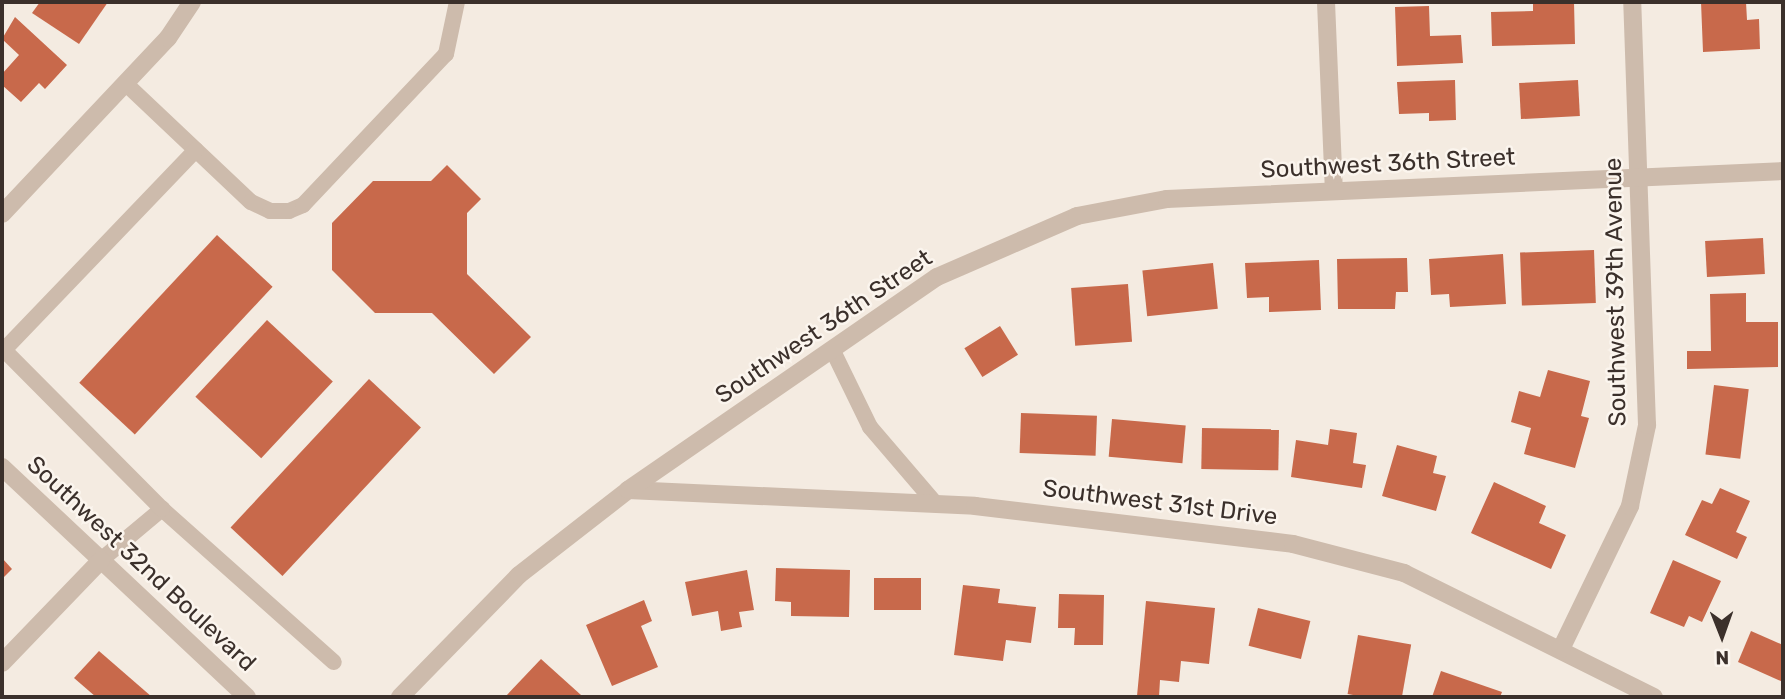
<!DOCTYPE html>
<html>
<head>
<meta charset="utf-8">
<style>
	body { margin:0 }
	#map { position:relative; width:1785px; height:699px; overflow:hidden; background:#f4ebe1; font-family:Rubik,sans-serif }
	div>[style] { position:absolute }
	.building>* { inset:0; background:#c8694b; transform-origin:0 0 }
	.lane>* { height:16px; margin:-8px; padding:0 8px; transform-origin:8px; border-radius:8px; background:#cdbbac }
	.street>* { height:18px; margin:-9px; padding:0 9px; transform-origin:9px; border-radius:9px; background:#cdbbac }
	span { translate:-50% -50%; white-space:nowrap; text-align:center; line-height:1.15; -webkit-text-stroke:5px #fbf5ee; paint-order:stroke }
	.street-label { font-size:24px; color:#3b302b }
	.frame { position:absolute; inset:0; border:4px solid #3b302b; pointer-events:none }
	.north { position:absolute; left:1687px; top:601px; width:70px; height:70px; -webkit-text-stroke:5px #fbf5ee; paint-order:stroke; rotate:179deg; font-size:19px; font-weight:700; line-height:28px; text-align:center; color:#3b302b }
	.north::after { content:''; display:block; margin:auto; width:24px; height:32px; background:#3b302b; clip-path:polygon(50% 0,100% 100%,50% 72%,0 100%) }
</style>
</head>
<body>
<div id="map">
	<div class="building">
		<div style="clip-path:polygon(40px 2px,108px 2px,79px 44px,32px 13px)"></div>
		<div style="clip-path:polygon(1533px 2px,1574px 2px,1575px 44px,1492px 46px,1491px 12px,1533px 11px)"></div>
		<div style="clip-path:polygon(1701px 2px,1746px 2px,1747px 20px,1759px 19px,1760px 49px,1703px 52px)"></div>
		<div style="clip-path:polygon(1429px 6px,1430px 36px,1461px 35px,1463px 63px,1397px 66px,1395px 7px)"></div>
		<div style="clip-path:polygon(15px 17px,67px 65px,45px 89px,39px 83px,21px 102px,2px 85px,2px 74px,19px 55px,2px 39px)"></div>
		<div style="clip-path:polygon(1455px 80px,1456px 120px,1429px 121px,1429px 113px,1399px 114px,1397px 82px)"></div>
		<div style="left:1578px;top:80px;width:36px;height:59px;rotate:87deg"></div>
		<div style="clip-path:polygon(447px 165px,481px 199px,467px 213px,467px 274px,531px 337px,494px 374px,432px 313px,375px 313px,332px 270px,332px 223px,373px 181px,431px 181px)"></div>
		<div style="left:217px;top:235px;width:76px;height:202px;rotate:43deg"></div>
		<div style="left:1763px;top:238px;width:36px;height:58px;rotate:87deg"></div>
		<div style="left:1594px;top:250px;width:53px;height:74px;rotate:88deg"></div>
		<div style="clip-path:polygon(1503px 254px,1506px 304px,1450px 307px,1449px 294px,1431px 295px,1429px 259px)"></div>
		<div style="clip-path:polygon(1407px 258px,1408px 292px,1396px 292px,1395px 309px,1338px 309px,1337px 259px)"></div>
		<div style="clip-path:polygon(1319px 260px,1321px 310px,1269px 312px,1269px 297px,1247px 298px,1245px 263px)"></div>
		<div style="left:1213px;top:263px;width:46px;height:71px;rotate:84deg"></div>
		<div style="left:1128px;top:284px;width:58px;height:57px;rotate:86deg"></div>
		<div style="clip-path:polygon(1746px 293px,1746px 322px,1778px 322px,1778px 367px,1687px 369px,1687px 351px,1711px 351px,1710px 294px)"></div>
		<div style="left:267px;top:320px;width:90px;height:105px;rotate:43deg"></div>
		<div style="left:1000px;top:326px;width:34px;height:42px;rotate:58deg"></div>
		<div style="clip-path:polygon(1548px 370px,1590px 381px,1581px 416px,1589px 418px,1575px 468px,1524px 454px,1531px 428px,1511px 422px,1519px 391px,1540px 397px)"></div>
		<div style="left:369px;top:379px;width:71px;height:203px;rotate:43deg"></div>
		<div style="left:1714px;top:385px;width:35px;height:70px;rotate:7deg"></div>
		<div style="left:1021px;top:413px;width:76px;height:40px;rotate:2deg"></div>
		<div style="left:1112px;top:419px;width:74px;height:38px;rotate:5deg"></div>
		<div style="left:1202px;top:428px;width:77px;height:41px;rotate:1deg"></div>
		<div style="clip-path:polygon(1330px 429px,1357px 433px,1353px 463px,1366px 465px,1362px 488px,1291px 477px,1296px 440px,1328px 445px)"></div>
		<div style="clip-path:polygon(1397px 445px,1437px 456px,1433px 473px,1446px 476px,1436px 511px,1382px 496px)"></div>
		<div style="clip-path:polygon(1494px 482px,1546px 506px,1539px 523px,1566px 535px,1551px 569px,1471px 533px)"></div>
		<div style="clip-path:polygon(1720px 488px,1750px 501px,1736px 532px,1747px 537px,1737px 559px,1685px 535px,1702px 500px,1712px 504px)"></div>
		<div style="clip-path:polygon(2px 558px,12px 569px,2px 579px)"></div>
		<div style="clip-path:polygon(1673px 560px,1721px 581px,1702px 622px,1689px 616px,1684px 627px,1650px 613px)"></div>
		<div style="clip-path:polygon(776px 568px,850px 570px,849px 617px,791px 616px,791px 602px,775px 601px)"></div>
		<div style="clip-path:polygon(747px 570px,754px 610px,739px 612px,742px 627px,721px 631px,718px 611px,692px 616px,685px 582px)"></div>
		<div style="left:874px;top:578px;width:47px;height:32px"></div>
		<div style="clip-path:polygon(963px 585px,1000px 589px,998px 603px,1036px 607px,1031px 643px,1006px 640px,1003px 661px,954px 655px)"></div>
		<div style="clip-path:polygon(1059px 594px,1104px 595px,1103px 645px,1074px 645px,1075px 628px,1058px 628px)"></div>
		<div style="clip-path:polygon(644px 600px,652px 621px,641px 626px,658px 667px,612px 686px,586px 625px)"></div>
		<div style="clip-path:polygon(1146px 601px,1215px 608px,1209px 664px,1181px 661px,1179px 682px,1160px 680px,1159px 697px,1137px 696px)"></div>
		<div style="left:1258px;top:608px;width:54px;height:39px;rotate:14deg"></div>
		<div style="clip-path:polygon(1751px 631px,1783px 645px,1783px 682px,1738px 662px)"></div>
		<div style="left:1358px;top:635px;width:54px;height:60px;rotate:10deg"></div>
		<div style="clip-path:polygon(99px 651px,152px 697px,96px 697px,74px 678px)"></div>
		<div style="clip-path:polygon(541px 659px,581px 695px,579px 697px,505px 697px)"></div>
		<div style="clip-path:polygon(1441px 671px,1502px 692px,1500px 697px,1432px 697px)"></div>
	</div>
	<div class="lane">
		<div style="left:125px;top:83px;width:173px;rotate:43.4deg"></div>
		<div style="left:251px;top:202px;width:21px;rotate:25deg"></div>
		<div style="left:270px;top:211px;width:19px"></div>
		<div style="left:289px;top:211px;width:15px;rotate:-23deg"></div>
		<div style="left:303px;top:205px;width:208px;rotate:-46.6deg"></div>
		<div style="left:446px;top:54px;width:53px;rotate:-78.1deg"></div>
		<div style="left:832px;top:349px;width:87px;rotate:64deg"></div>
		<div style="left:870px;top:427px;width:101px;rotate:49.4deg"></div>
		<div style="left:162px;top:509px;width:230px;rotate:41.7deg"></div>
		<div style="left:101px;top:560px;width:80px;rotate:-39.9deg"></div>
		<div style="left:162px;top:509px;width:224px;rotate:-134.8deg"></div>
		<div style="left:4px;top:350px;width:277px;rotate:-46.2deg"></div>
	</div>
	<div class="street">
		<div style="left:1326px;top:2px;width:188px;rotate:87.6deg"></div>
		<div style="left:2px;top:214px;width:242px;rotate:-46.7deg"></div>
		<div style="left:168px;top:38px;width:43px;rotate:-56.3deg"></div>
		<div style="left:2px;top:467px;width:336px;rotate:43.2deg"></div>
		<div style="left:628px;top:490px;width:347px;rotate:2.6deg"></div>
		<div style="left:975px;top:506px;width:320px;rotate:6.8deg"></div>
		<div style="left:1293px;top:544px;width:115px;rotate:14.6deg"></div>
		<div style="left:1404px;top:573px;width:279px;rotate:26.4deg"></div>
		<div style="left:1561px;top:649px;width:159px;rotate:-64.2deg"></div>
		<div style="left:1630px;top:506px;width:83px;rotate:-78.1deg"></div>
		<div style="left:1647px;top:425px;width:423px;rotate:-92deg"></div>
		<div style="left:2px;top:663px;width:143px;rotate:-46.1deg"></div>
		<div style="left:400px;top:697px;width:170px;rotate:-45.7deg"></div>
		<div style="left:519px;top:575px;width:138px;rotate:-37.9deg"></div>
		<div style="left:628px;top:490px;width:375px;rotate:-34.6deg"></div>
		<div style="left:937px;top:277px;width:153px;rotate:-23.5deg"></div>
		<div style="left:1077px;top:216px;width:92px;rotate:-10.7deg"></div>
		<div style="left:1167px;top:199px;width:617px;rotate:-2.6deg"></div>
	</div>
	<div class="street-label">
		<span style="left:1388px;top:164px;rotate:-3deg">Southwest 36th Street</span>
		<span style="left:1616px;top:292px;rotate:-91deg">Southwest 39th Avenue</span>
		<span style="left:824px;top:327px;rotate:-34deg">Southwest 36th Street</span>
		<span style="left:1160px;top:503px;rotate:7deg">Southwest 31st Drive</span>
		<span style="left:141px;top:564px;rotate:43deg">Southwest 32nd Boulevard</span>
	</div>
	<div class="frame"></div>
	<div class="north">N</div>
</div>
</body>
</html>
